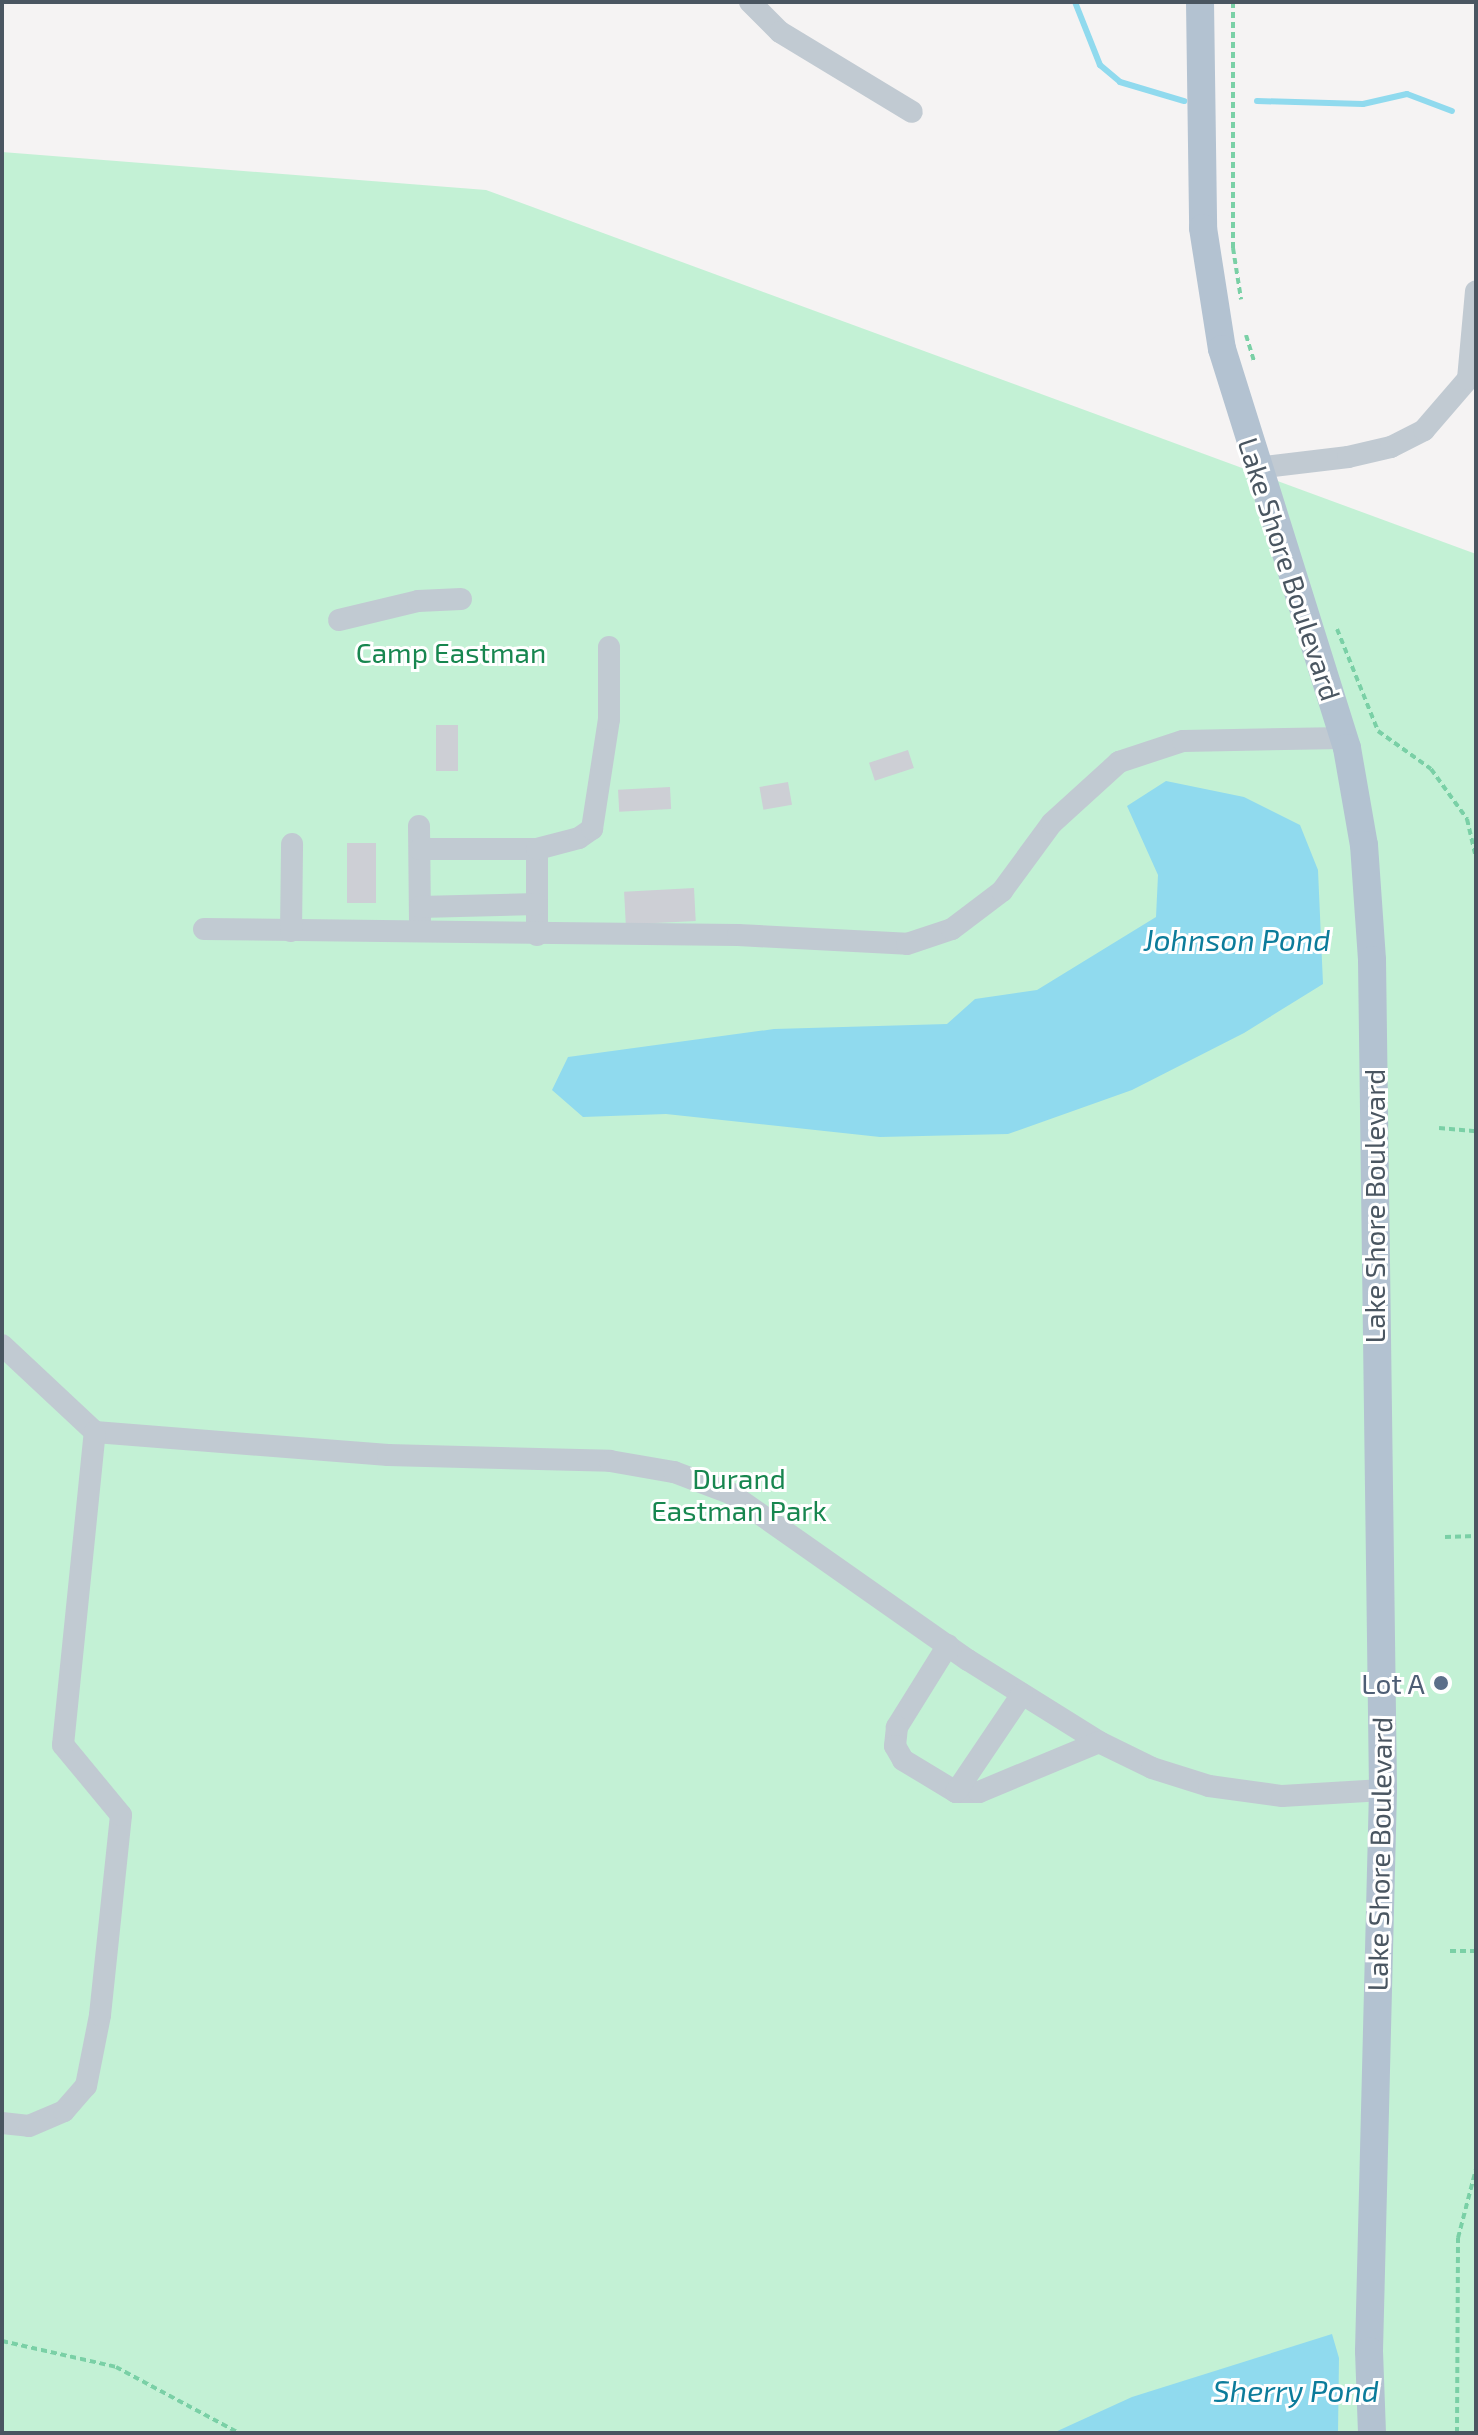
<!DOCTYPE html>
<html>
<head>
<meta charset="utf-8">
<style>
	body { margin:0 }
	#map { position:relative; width:1478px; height:2435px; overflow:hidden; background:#f5f3f3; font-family:"Exo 2",sans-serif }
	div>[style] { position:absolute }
	.green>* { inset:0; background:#c3f1d5 }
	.water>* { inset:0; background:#90daee }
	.stream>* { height:6px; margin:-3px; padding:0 3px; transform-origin:3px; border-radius:3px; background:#90daee }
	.building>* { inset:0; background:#cdcfd5; transform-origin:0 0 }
	.path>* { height:4px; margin-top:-2px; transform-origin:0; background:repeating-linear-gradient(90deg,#7ad0a6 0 6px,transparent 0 10px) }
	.minor>* { height:22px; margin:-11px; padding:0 11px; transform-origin:11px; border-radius:11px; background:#c1cad2 }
	.major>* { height:28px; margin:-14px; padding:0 14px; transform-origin:14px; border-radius:14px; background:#b3c2d1 }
	.dots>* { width:22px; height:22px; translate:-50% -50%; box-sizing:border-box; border:4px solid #fff; border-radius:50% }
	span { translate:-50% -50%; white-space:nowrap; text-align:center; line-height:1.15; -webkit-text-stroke:6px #fff; paint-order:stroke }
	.street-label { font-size:28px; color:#4a5661 }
	.park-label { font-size:28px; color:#17864f }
	.service-label { font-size:28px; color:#4e5e75 }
	.right { translate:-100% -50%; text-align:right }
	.water-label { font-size:30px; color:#0c7c9b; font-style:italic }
	.frame { position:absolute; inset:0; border:4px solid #4a5661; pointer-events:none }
</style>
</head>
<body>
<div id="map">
	<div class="green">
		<div style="clip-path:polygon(2px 152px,486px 190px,1476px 554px,1476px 2433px,2px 2433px)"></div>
	</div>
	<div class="water">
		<div style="clip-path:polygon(1166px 781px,1244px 797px,1300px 825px,1318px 870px,1323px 984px,1244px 1033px,1132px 1090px,1008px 1134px,880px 1137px,666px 1114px,583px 1117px,552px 1090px,568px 1057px,774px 1029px,947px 1024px,975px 999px,1037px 990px,1156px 917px,1158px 875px,1127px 806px)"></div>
		<div style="clip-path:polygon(1332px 2334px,1339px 2358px,1338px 2433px,1053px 2433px,1132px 2397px)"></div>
	</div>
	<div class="stream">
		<div style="left:1075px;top:2px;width:68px;rotate:68.4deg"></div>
		<div style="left:1100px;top:65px;width:26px;rotate:40deg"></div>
		<div style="left:1120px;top:82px;width:67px;rotate:16.5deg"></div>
		<div style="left:1257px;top:101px;width:106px;rotate:1.6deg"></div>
		<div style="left:1363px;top:104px;width:45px;rotate:-12.8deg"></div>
		<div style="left:1407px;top:94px;width:48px;rotate:20.7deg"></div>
	</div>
	<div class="building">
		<div style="left:436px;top:725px;width:22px;height:46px"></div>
		<div style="left:908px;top:750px;width:19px;height:41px;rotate:72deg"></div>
		<div style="left:788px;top:782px;width:23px;height:29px;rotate:80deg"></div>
		<div style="left:670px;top:787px;width:22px;height:52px;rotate:87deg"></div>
		<div style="left:347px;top:843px;width:29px;height:60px"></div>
		<div style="left:694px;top:888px;width:33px;height:70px;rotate:87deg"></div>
	</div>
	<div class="path">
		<div style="left:1233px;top:2px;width:246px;rotate:90deg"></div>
		<div style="left:1233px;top:248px;width:52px;rotate:81.1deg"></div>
		<div style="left:1246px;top:335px;width:28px;rotate:73deg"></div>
		<div style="left:1337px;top:629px;width:110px;rotate:68.1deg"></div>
		<div style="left:1378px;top:731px;width:65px;rotate:35.6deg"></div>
		<div style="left:1431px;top:769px;width:62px;rotate:54.2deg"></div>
		<div style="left:1467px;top:819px;width:40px;rotate:77deg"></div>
		<div style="left:1439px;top:1128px;width:37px;rotate:5deg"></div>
		<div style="left:1445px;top:1537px;width:31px;rotate:-2deg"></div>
		<div style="left:1450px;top:1951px;width:26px"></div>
		<div style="left:2px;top:2341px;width:117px;rotate:12.8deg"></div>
		<div style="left:116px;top:2367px;width:140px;rotate:28.2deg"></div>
		<div style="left:1457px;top:2433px;width:195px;rotate:-89.7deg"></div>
		<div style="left:1458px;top:2238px;width:71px;rotate:-75.4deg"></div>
	</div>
	<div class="minor">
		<div style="left:750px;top:2px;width:42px;rotate:45deg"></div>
		<div style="left:780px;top:32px;width:154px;rotate:31.2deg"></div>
		<div style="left:1256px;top:468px;width:93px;rotate:-6.8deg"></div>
		<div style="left:1348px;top:457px;width:44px;rotate:-13.1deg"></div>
		<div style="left:1391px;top:447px;width:37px;rotate:-27deg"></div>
		<div style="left:1424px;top:430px;width:67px;rotate:-49.2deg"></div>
		<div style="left:1468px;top:379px;width:88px;rotate:-84.8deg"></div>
		<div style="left:339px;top:620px;width:81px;rotate:-13.5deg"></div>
		<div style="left:418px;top:601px;width:43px;rotate:-2.7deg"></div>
		<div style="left:419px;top:826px;width:95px;rotate:89.4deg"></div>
		<div style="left:420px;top:849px;width:117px"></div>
		<div style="left:537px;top:849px;width:86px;rotate:90deg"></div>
		<div style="left:537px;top:849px;width:43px;rotate:-14.7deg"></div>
		<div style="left:579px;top:838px;width:16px;rotate:-35deg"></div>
		<div style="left:592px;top:829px;width:111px;rotate:-81.2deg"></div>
		<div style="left:609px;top:719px;width:72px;rotate:-90deg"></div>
		<div style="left:420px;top:907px;width:117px;rotate:-1.5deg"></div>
		<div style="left:204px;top:929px;width:534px;rotate:0.64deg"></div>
		<div style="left:738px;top:935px;width:169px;rotate:3deg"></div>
		<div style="left:907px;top:944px;width:47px;rotate:-18.4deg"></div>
		<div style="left:952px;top:929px;width:63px;rotate:-37.2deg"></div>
		<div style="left:1002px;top:891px;width:84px;rotate:-53.7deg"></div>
		<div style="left:1052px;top:823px;width:91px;rotate:-42.3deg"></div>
		<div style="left:1119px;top:762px;width:67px;rotate:-18.2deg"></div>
		<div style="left:1183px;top:741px;width:161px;rotate:-1.1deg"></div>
		<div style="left:291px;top:931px;width:87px;rotate:-89.3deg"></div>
		<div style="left:2px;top:1345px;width:127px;rotate:43.1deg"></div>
		<div style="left:95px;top:1432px;width:294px;rotate:4.5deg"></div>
		<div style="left:388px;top:1455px;width:222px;rotate:1.5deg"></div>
		<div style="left:610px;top:1461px;width:65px;rotate:9.8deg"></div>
		<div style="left:674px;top:1472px;width:60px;rotate:20.6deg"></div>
		<div style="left:730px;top:1493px;width:291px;rotate:35.1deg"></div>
		<div style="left:968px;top:1660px;width:155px;rotate:32deg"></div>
		<div style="left:1099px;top:1742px;width:59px;rotate:26.1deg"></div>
		<div style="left:1152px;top:1768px;width:60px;rotate:17.5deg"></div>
		<div style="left:1209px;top:1786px;width:74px;rotate:7.8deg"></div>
		<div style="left:1282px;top:1796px;width:101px;rotate:-3.4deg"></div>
		<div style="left:948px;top:1645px;width:97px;rotate:121.9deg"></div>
		<div style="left:897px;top:1727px;width:19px;rotate:96deg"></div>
		<div style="left:895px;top:1746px;width:16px;rotate:60deg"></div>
		<div style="left:903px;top:1760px;width:62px;rotate:31.1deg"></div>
		<div style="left:956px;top:1792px;width:23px"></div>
		<div style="left:979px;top:1792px;width:130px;rotate:-22.6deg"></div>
		<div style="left:956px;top:1792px;width:118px;rotate:-56deg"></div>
		<div style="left:2px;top:2123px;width:27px;rotate:6deg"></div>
		<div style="left:29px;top:2126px;width:38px;rotate:-23deg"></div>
		<div style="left:64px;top:2111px;width:33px;rotate:-49deg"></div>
		<div style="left:86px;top:2086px;width:72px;rotate:-78.8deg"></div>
		<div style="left:100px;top:2015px;width:201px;rotate:-84deg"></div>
		<div style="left:121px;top:1815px;width:91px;rotate:-129.6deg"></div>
		<div style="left:63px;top:1745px;width:315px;rotate:-84.2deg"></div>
	</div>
	<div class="major">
		<div style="left:1200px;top:2px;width:226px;rotate:89.2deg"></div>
		<div style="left:1203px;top:228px;width:122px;rotate:81.1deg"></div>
		<div style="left:1222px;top:349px;width:418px;rotate:72.6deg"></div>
		<div style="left:1347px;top:748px;width:98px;rotate:80.1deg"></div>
		<div style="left:1364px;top:845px;width:115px;rotate:86deg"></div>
		<div style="left:1372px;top:960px;width:830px;rotate:89.24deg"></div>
		<div style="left:1383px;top:1790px;width:561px;rotate:91.43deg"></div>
		<div style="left:1369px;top:2351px;width:82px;rotate:87.9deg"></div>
	</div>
	<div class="dots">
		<div style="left:1441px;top:1683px;background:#5c6f8a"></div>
	</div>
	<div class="street-label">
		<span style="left:1290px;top:569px;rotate:72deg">Lake Shore Boulevard</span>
		<span style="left:1374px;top:1206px;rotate:-90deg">Lake Shore Boulevard</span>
		<span style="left:1379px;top:1854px;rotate:-89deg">Lake Shore Boulevard</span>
	</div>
	<div class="park-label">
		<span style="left:451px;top:652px">Camp Eastman</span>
		<span style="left:739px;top:1494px">Durand<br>Eastman Park</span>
	</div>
	<div class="service-label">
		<span class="right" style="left:1425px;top:1683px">Lot A</span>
	</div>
	<div class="water-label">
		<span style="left:1237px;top:939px">Johnson Pond</span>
		<span style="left:1296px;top:2390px">Sherry Pond</span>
	</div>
	<div class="frame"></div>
</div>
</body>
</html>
